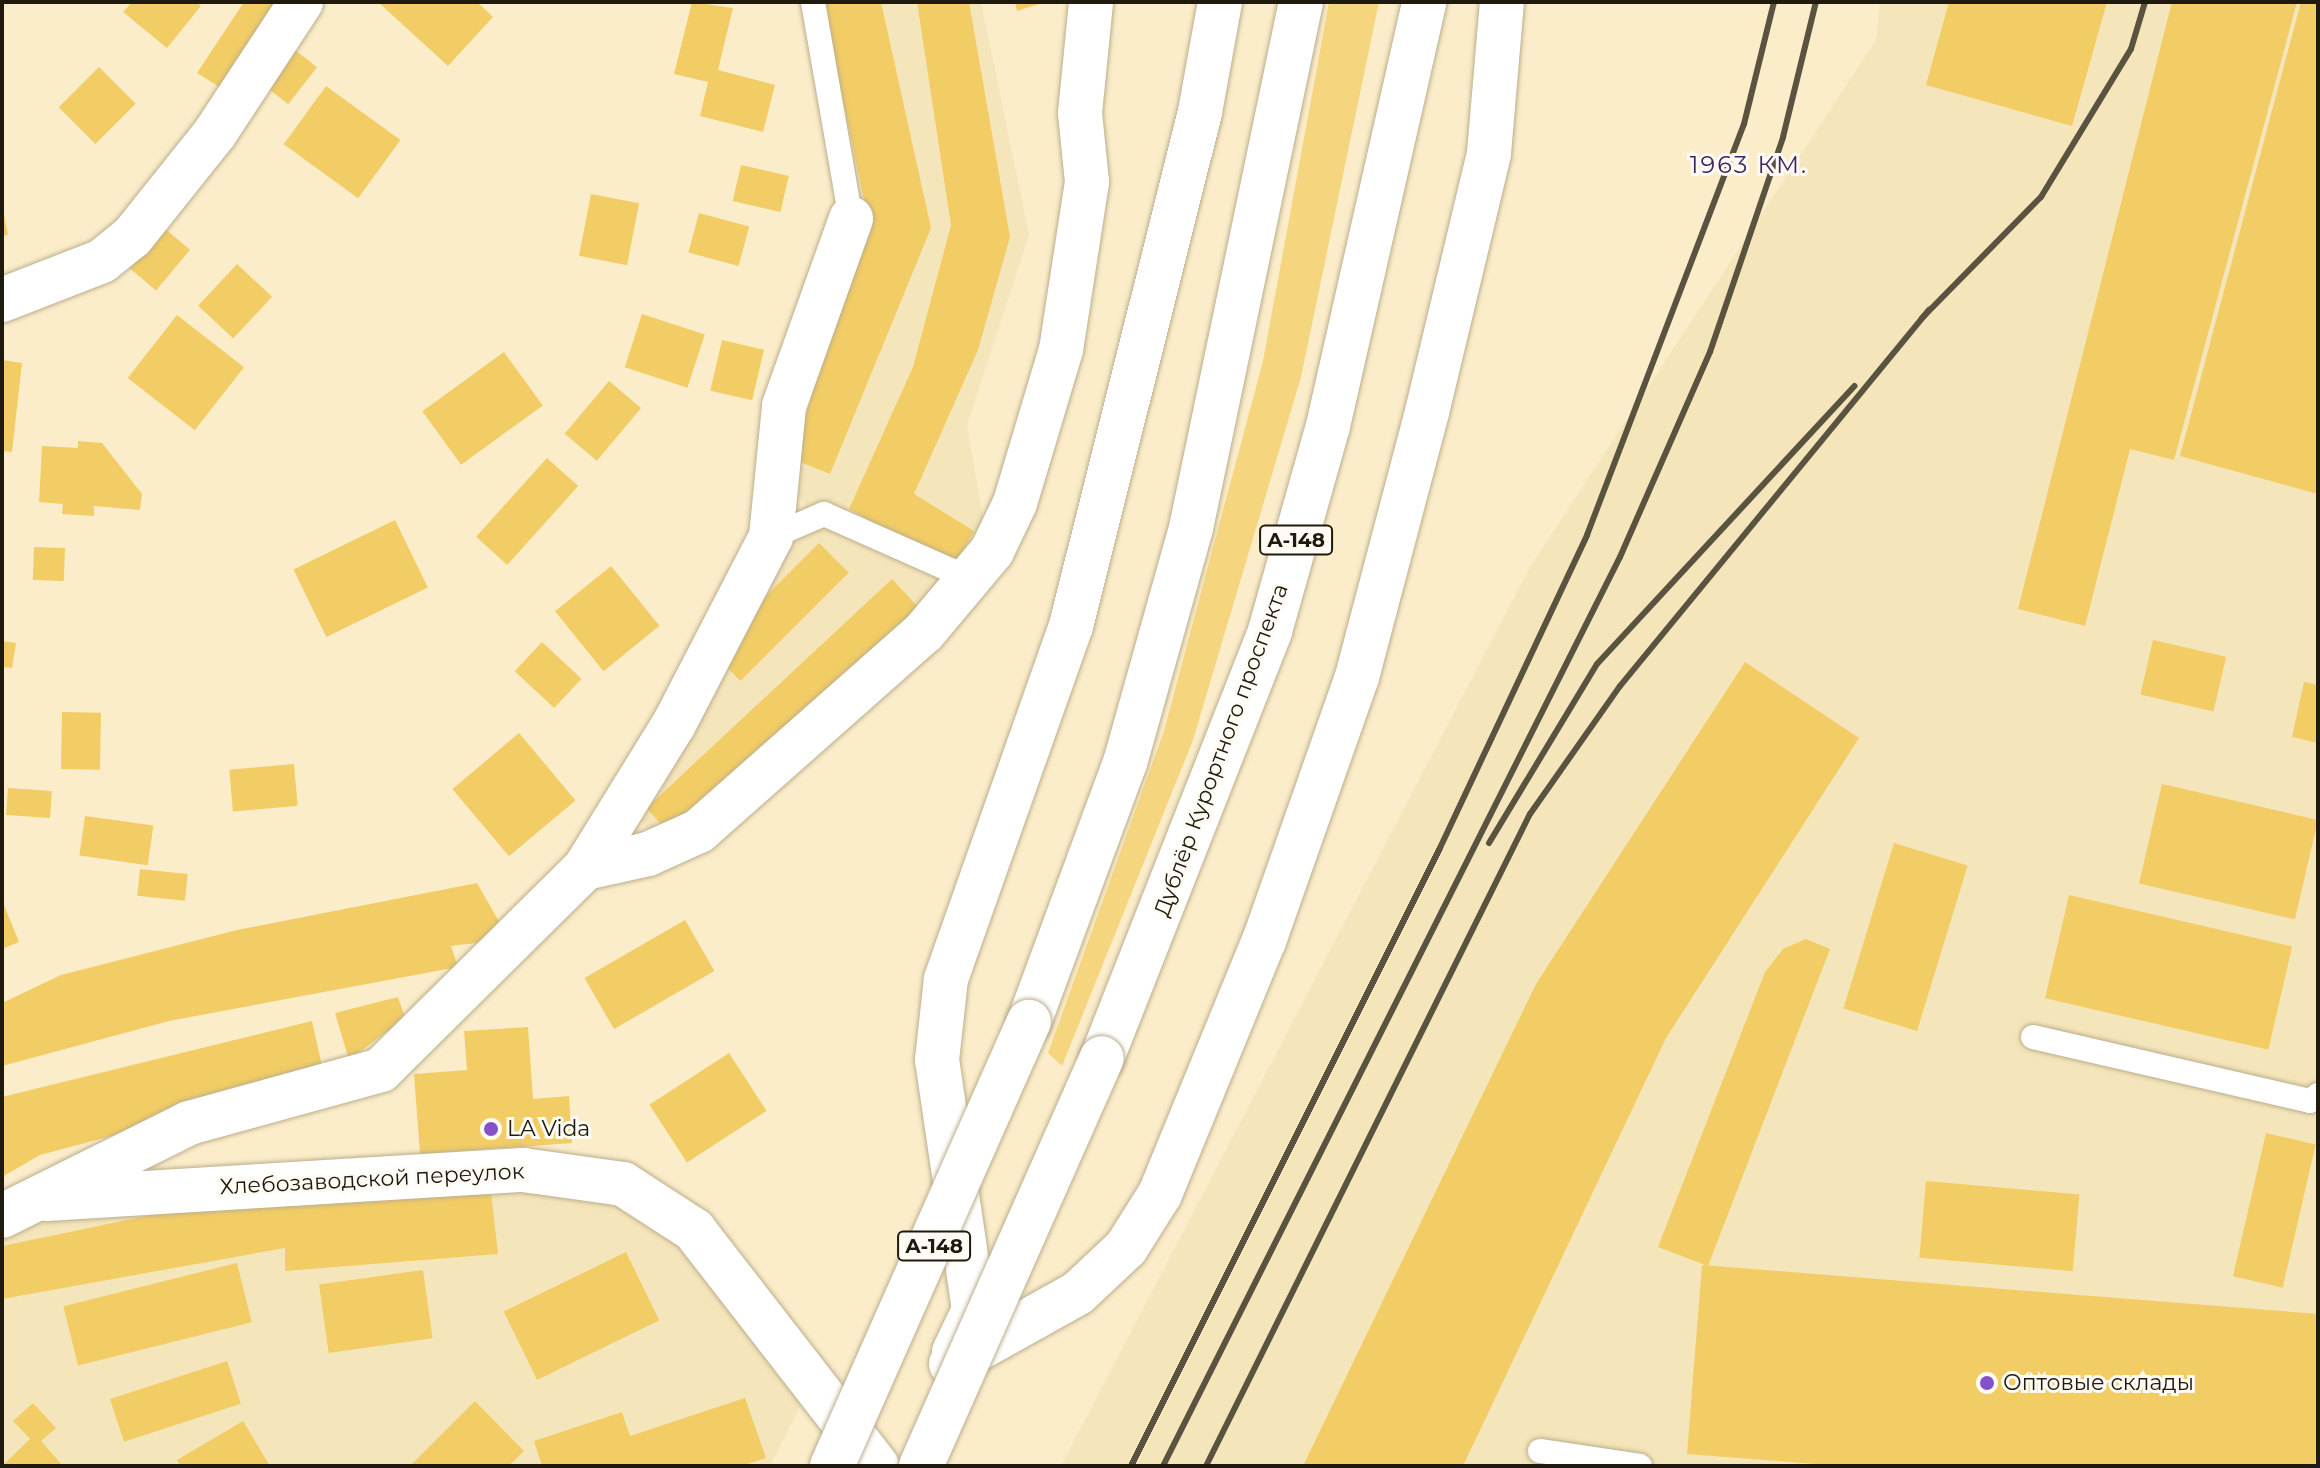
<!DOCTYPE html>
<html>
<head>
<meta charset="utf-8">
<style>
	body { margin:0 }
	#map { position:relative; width:2320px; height:1468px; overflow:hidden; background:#fbedca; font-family:Montserrat,sans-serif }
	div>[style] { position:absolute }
	.built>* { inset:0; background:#f5e5ba }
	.green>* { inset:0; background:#f5d57e }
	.building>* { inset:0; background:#f2cd65; transform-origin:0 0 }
	.roads { filter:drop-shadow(0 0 2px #bbae8d) drop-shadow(0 0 2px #bbae8d) }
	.service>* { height:24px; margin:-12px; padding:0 12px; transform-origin:12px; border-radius:12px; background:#fff }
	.minor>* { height:44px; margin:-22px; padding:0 22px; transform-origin:22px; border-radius:22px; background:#fff }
	.secondary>* { height:44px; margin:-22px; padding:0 22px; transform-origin:22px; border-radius:22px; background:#fff }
	.primary>* { height:44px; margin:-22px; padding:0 22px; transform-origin:22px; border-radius:22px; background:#fff }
	.rail>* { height:6px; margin:-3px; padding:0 3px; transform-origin:3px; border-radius:3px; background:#5a5340 }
	.bridges { filter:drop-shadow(0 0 2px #bbae8d) drop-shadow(0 0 2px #bbae8d) }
	.primary-bridge>* { height:44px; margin:-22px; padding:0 22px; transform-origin:22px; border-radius:22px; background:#fff }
	.dots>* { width:22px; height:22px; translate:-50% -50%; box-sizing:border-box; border:4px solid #fefbf4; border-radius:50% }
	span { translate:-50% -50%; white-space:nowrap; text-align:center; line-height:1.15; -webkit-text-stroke:6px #fefbf4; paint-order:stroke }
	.shield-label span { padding:2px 6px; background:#fefbf4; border:2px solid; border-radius:6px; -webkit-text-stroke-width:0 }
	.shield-label { font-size:20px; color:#1f1a0d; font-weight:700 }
	.street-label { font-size:22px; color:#1f1a0d }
	.poi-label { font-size:22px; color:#1f1a0d }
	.left { translate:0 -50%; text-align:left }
	.neighbourhood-label { font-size:24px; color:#3e2761; letter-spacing:2px }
	.frame { position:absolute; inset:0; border:4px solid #1f1a0d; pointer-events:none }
</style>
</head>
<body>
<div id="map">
	<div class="built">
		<div style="clip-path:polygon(814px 2px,981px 2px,1029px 235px,967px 425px,986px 536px,951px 587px,930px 588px,935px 625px,674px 862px,631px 809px,723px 622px,807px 508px,782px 470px,853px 237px)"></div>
		<div style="clip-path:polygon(1880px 2px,2318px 2px,2318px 1466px,1061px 1466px,1530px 567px,1876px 40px)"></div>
		<div style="clip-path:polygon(521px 1177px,620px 1191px,686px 1234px,804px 1398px,770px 1466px,2px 1466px,2px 1229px,23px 1216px)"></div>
	</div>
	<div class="green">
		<div style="clip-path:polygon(1329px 2px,1379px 2px,1301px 377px,1193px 740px,1062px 1066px,1048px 1053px,1164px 731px,1263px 361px)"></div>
	</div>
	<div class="building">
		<div style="clip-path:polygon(132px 2px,195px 2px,201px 6px,167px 48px,123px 12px)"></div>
		<div style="clip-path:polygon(244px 2px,276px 4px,221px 88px,197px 73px)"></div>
		<div style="clip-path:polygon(378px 2px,477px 2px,493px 17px,448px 66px)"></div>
		<div style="clip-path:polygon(692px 2px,733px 8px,718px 70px,775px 85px,763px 132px,700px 116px,708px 82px,674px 74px)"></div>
		<div style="clip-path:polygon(822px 2px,881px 2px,931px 228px,830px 474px,793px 459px,866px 209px)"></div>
		<div style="clip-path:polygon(917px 2px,969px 2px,1010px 237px,978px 350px,914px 494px,974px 531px,954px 567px,849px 509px,913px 367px,951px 225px)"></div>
		<div style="clip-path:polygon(1015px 2px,1045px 2px,1017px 11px)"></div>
		<div style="clip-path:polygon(1949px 2px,2107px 2px,2072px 126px,1926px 85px)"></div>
		<div style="clip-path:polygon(2172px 2px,2297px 2px,2174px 460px,2130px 449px,2085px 626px,2018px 609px)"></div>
		<div style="clip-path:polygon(2301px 2px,2318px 2px,2318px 494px,2180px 456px)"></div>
		<div style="left:295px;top:50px;width:28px;height:47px;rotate:38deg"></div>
		<div style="left:99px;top:67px;width:52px;height:57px;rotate:45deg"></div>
		<div style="left:326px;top:86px;width:92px;height:72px;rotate:36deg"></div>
		<div style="left:741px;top:165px;width:49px;height:37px;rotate:13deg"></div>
		<div style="left:591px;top:194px;width:49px;height:63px;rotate:11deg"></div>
		<div style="clip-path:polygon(2px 205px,8px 235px,2px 236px)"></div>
		<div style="left:699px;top:213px;width:52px;height:41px;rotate:15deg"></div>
		<div style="left:164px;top:228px;width:34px;height:53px;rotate:40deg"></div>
		<div style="left:237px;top:264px;width:48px;height:57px;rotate:43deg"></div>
		<div style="left:642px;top:314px;width:66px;height:56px;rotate:18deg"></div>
		<div style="left:177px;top:315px;width:85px;height:80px;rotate:38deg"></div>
		<div style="left:722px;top:340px;width:43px;height:52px;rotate:13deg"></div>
		<div style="left:504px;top:352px;width:66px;height:101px;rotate:54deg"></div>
		<div style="clip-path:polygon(2px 360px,22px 363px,12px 452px,2px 451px)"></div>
		<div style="left:609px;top:381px;width:42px;height:69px;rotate:40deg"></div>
		<div style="clip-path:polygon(78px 441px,102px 443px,142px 494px,140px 510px,94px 506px,94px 516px,62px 514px,63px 504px,39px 502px,42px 446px,78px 448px)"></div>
		<div style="left:547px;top:458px;width:42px;height:106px;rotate:42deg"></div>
		<div style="left:395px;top:520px;width:75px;height:113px;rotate:64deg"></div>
		<div style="left:819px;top:543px;width:42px;height:153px;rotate:45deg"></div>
		<div style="left:34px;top:547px;width:31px;height:33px;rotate:2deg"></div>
		<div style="left:611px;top:566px;width:77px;height:72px;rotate:51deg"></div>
		<div style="left:892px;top:579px;width:47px;height:336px;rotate:47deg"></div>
		<div style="left:2153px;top:640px;width:75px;height:56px;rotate:13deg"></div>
		<div style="clip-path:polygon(2px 641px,16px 643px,12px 668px,2px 667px)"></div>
		<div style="left:542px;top:642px;width:54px;height:40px;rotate:43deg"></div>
		<div style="clip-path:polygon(1745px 662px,1859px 738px,1666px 1038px,1463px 1466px,1303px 1466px,1536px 984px)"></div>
		<div style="clip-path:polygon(2304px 682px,2318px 685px,2318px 743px,2292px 737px)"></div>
		<div style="left:62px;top:712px;width:39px;height:57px;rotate:1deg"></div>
		<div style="left:519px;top:733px;width:88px;height:87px;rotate:50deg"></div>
		<div style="left:294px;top:764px;width:42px;height:65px;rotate:85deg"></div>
		<div style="left:2162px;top:784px;width:160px;height:102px;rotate:13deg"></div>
		<div style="left:8px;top:788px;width:44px;height:27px;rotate:4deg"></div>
		<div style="left:85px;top:816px;width:69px;height:40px;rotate:8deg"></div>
		<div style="left:1894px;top:843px;width:77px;height:173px;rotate:17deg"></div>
		<div style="left:140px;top:869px;width:48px;height:27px;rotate:6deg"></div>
		<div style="clip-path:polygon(477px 883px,509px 939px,451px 946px,458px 967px,169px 1021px,2px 1066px,2px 1003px,61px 975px,237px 930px)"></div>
		<div style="left:2069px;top:895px;width:229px;height:106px;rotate:13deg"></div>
		<div style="clip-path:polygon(2px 900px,19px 942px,2px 949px)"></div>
		<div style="left:685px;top:920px;width:59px;height:116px;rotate:60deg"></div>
		<div style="clip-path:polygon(1806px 939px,1830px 949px,1708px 1266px,1658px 1247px,1765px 972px,1783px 949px)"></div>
		<div style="clip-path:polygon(398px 997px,405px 1018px,349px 1060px,335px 1013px)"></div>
		<div style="clip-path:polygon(312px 1021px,325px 1079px,40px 1155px,2px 1177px,2px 1097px)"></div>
		<div style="clip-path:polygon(528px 1027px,533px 1099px,569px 1096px,572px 1143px,420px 1154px,414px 1074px,467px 1070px,464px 1031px)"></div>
		<div style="left:729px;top:1053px;width:69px;height:95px;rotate:57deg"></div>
		<div style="left:2266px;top:1133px;width:51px;height:147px;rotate:13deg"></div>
		<div style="left:1926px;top:1181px;width:154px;height:77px;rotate:5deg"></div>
		<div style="clip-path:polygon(491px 1192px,498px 1254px,285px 1271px,285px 1248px,2px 1299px,2px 1246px,161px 1213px)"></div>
		<div style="left:626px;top:1252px;width:76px;height:136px;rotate:64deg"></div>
		<div style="left:237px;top:1263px;width:61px;height:179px;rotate:76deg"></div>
		<div style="clip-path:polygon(1702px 1265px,2318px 1314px,2318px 1466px,1842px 1466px,1687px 1454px)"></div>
		<div style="left:423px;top:1270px;width:69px;height:105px;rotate:82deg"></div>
		<div style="left:227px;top:1361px;width:45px;height:123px;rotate:72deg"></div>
		<div style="clip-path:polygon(745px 1398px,766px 1458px,741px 1466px,542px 1466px,534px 1441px,622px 1412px,630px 1436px)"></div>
		<div style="clip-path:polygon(475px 1401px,524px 1451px,509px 1466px,410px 1466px)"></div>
		<div style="clip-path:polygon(33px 1403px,56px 1428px,41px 1441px,63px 1466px,2px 1466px,30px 1439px,13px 1421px)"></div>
		<div style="clip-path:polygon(243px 1421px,270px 1466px,180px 1466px,177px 1460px)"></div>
	</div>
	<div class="roads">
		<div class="service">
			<div style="left:813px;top:2px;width:220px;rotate:80.1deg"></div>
			<div style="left:771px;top:537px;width:58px;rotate:-23.5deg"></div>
			<div style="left:824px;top:514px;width:161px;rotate:23.9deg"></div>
			<div style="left:2033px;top:1037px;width:284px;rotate:13deg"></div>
			<div style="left:2310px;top:1101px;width:10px;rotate:-37deg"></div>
			<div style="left:1540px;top:1451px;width:101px;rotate:8.5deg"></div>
		</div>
		<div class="minor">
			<div style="left:2px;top:300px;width:107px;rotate:-21.3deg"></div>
			<div style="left:102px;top:261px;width:38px;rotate:-39deg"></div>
			<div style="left:132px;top:237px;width:133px;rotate:-51.4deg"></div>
			<div style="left:215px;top:133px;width:157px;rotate:-56.7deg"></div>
			<div style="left:585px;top:868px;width:65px;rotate:-12.5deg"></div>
			<div style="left:648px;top:854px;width:56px;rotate:-24.3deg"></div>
			<div style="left:699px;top:831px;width:300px;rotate:-41.5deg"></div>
			<div style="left:924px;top:632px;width:106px;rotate:-50deg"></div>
			<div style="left:992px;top:551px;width:53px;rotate:-64.4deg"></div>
			<div style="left:1015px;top:503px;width:160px;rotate:-73.3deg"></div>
			<div style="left:1061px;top:350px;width:170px;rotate:-81.2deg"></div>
			<div style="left:1087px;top:182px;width:69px;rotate:-95.8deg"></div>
			<div style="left:1080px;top:113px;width:112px;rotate:-84.3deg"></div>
			<div style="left:47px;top:1199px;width:477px;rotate:-3.5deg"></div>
			<div style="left:523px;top:1170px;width:101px;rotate:8deg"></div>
			<div style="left:623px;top:1184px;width:85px;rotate:32.9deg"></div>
			<div style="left:694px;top:1230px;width:299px;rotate:52.2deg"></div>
			<div style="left:2px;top:1216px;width:209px;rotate:-26.4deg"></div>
			<div style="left:189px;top:1123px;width:199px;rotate:-15.4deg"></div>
			<div style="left:381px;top:1070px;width:287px;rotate:-44.7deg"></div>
			<div style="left:585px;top:868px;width:169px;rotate:-58.3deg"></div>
			<div style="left:674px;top:724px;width:211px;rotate:-62.6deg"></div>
			<div style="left:771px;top:537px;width:132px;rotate:-84.3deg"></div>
			<div style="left:784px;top:406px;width:199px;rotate:-70.3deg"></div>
		</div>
		<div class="secondary">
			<div style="left:954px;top:1352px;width:47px;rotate:-64.5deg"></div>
			<div style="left:974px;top:1310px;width:253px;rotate:-98.4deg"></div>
			<div style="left:937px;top:1060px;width:81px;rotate:-83.7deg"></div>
			<div style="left:946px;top:979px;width:374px;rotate:-70.5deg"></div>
			<div style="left:1071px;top:626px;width:530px;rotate:-75.91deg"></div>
			<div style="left:1200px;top:112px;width:112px;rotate:-79.7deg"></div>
			<div style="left:951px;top:1364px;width:145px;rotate:-29.2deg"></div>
			<div style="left:1078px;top:1293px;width:66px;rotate:-43.2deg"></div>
			<div style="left:1126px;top:1248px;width:64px;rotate:-57.8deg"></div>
			<div style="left:1160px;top:1194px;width:274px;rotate:-67.7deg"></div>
			<div style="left:1264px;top:941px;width:280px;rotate:-70.6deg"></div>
			<div style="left:1357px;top:677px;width:274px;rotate:-75.2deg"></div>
			<div style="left:1427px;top:412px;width:266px;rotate:-76.5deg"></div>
			<div style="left:1489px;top:153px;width:152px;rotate:-85.1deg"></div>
		</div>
		<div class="primary">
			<div style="left:1029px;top:1022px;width:276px;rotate:-69.7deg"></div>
			<div style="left:1125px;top:763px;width:244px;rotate:-74.3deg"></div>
			<div style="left:1191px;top:528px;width:537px;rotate:-78.19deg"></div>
			<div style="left:1102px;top:1058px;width:459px;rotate:-68.5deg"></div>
			<div style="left:1270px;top:631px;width:213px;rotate:-74.2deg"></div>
			<div style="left:1328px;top:426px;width:435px;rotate:-77.2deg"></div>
		</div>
	</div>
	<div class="rail">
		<div style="left:1922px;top:318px;width:170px;rotate:-45.5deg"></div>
		<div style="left:2041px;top:197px;width:173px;rotate:-58.7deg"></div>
		<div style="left:2131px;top:49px;width:49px;rotate:-73.4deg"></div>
		<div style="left:1489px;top:843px;width:209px;rotate:-58.9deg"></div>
		<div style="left:1597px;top:664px;width:379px;rotate:-47.2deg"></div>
		<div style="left:1131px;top:1466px;width:689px;rotate:-63.43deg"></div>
		<div style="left:1439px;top:850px;width:348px;rotate:-64.8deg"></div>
		<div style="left:1587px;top:535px;width:440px;rotate:-69.1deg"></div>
		<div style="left:1744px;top:124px;width:126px;rotate:-76.2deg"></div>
		<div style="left:1163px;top:1466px;width:1017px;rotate:-63.31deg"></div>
		<div style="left:1620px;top:557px;width:224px;rotate:-66.3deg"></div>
		<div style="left:1710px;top:352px;width:227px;rotate:-71.2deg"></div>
		<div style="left:1783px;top:137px;width:139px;rotate:-76.3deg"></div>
		<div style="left:1206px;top:1466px;width:728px;rotate:-63.58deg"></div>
		<div style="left:1530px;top:814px;width:156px;rotate:-54.9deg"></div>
		<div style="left:1620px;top:686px;width:487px;rotate:-50.6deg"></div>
	</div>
	<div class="bridges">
		<div class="primary-bridge">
			<div style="left:832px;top:1466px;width:486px;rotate:-66.1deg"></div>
			<div style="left:921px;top:1466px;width:446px;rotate:-66.1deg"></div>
		</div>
	</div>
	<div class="dots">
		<div style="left:491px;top:1129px;background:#8352ca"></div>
		<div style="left:1987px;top:1383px;background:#8352ca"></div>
	</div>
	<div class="shield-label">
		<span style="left:1296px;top:540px">А-148</span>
		<span style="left:934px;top:1246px">А-148</span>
	</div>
	<div class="street-label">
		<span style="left:1221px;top:750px;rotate:-70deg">Дублёр Курортного проспекта</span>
		<span style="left:372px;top:1179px;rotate:-3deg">Хлебозаводской переулок</span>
	</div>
	<div class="poi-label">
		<span class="left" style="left:507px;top:1129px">LA Vida</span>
		<span class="left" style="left:2003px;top:1383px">Оптовые склады</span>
	</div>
	<div class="neighbourhood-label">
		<span style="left:1749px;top:165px">1963 КМ.</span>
	</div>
	<div class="frame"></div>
</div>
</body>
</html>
